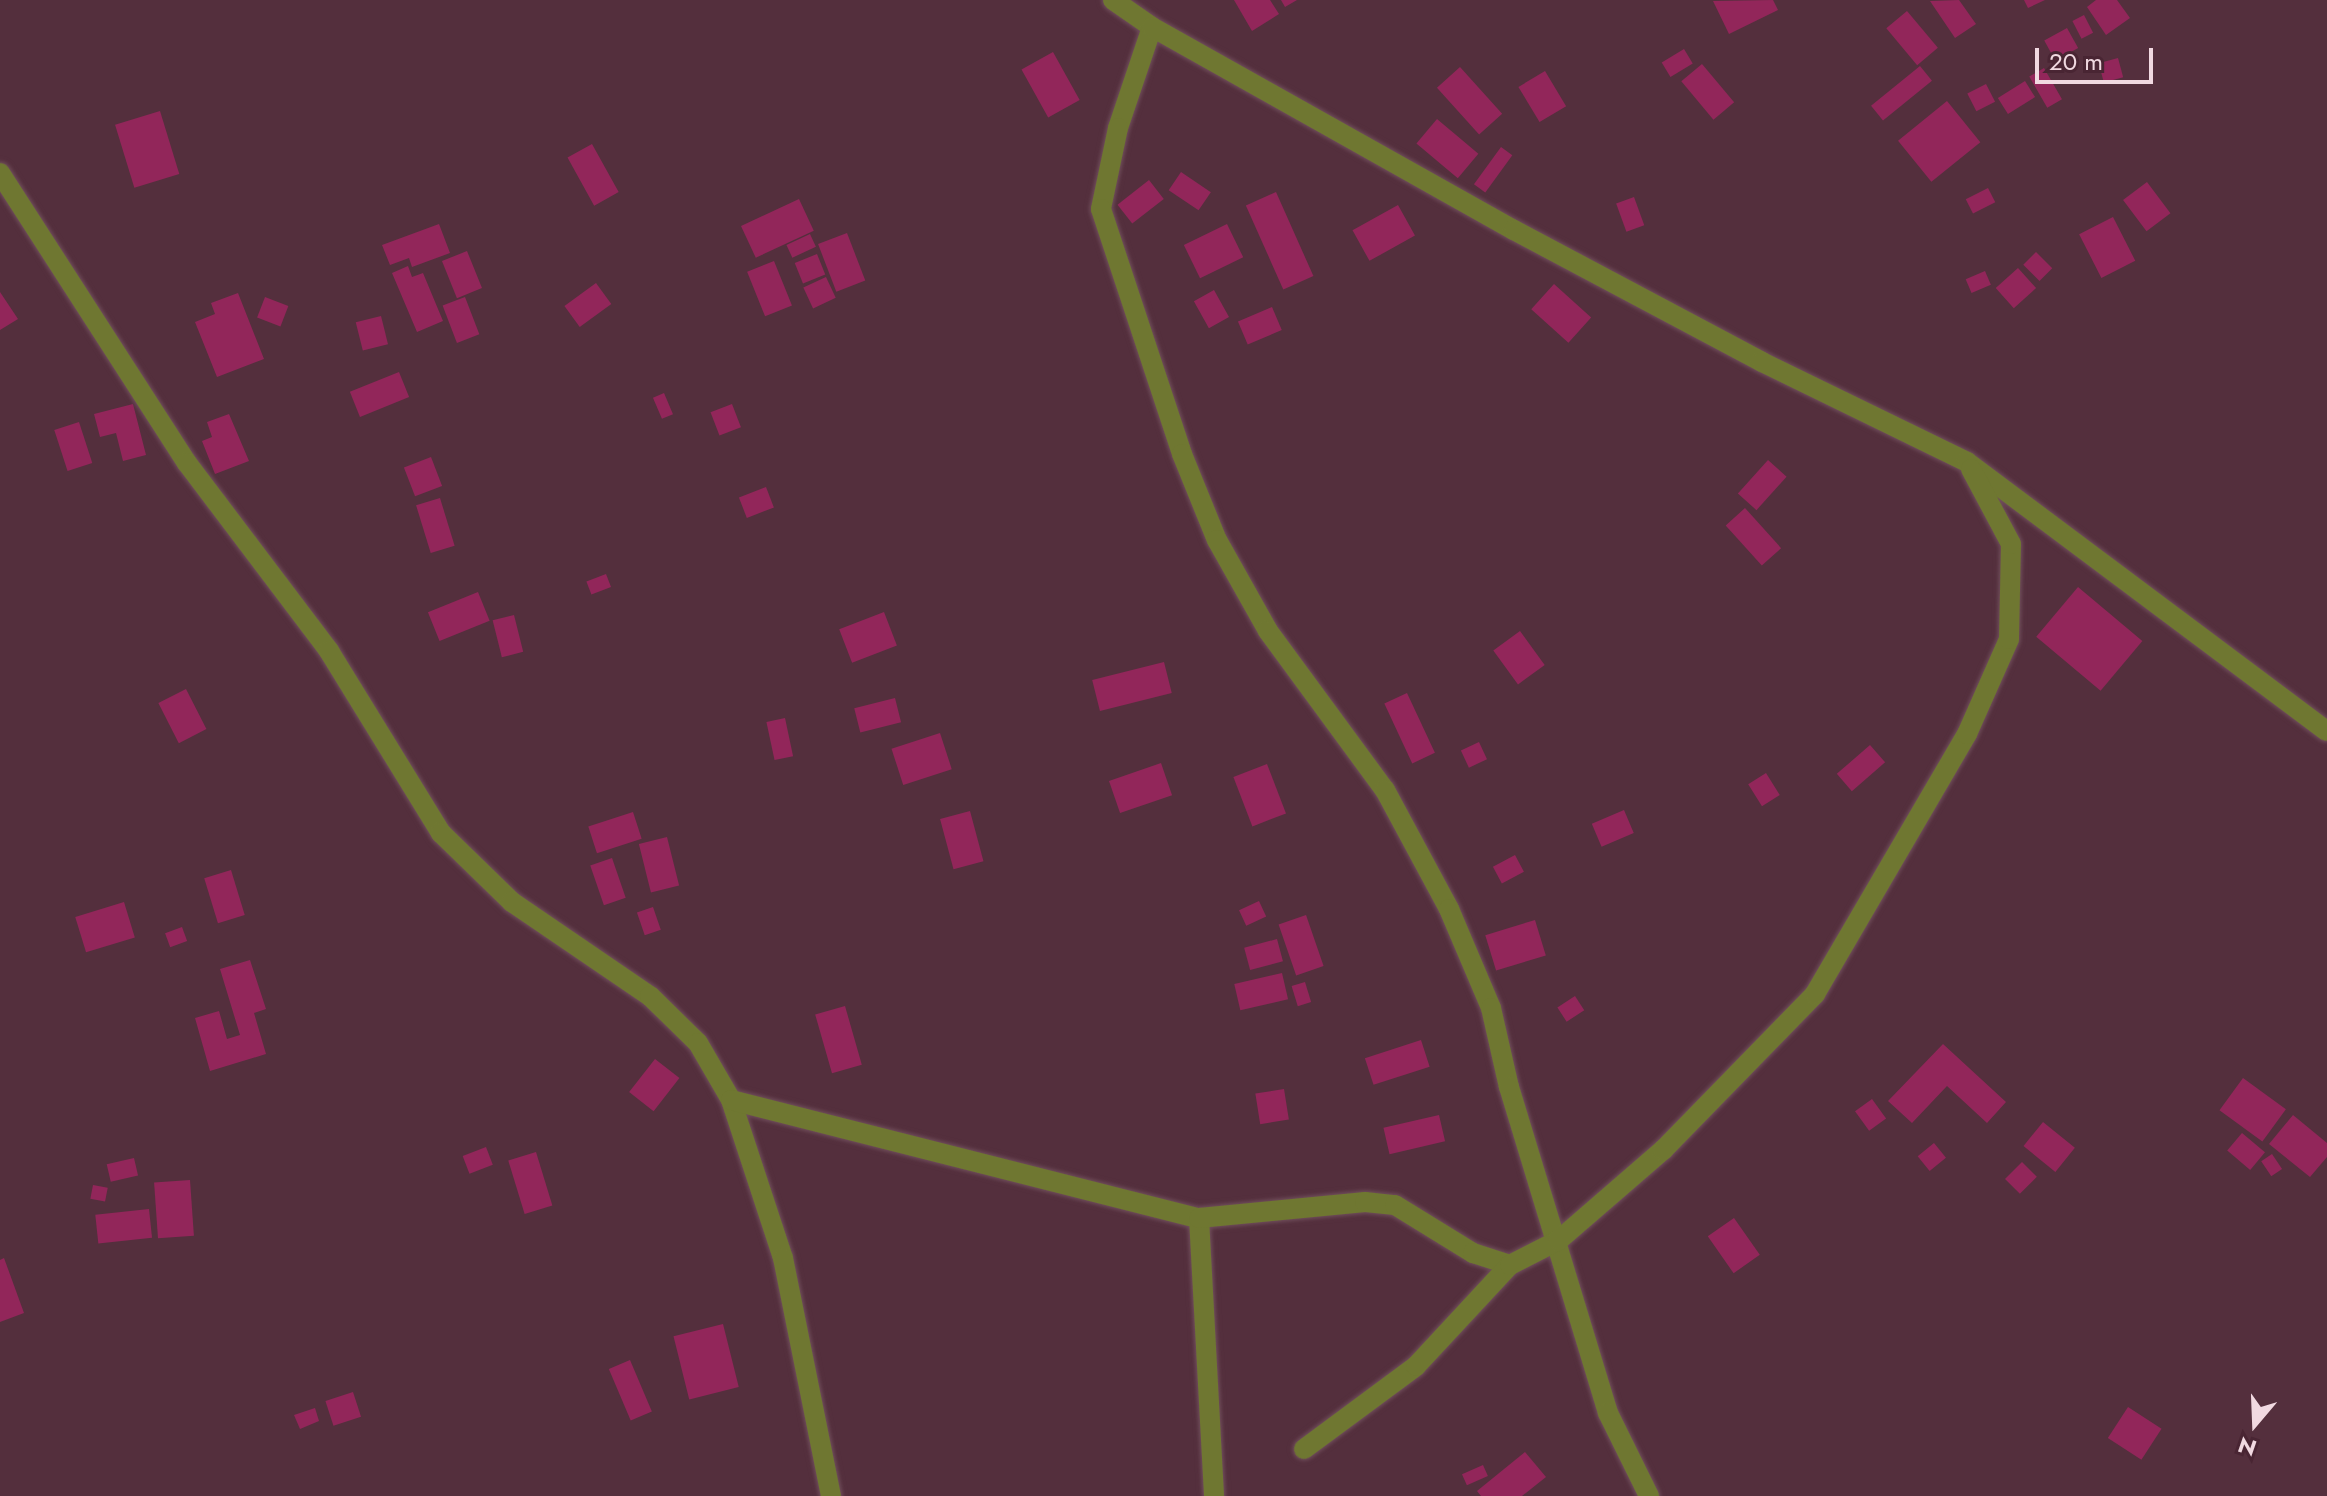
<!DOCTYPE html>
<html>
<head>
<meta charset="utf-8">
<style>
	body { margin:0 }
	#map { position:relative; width:2327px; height:1496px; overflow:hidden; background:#542f3d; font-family:Jost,sans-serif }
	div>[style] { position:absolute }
	.building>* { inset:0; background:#92265a; transform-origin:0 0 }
	.roads { filter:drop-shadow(0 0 2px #704e5b) drop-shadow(0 0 2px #704e5b) }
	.minor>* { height:20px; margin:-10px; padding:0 10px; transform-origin:10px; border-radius:10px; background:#6f7731 }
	span { translate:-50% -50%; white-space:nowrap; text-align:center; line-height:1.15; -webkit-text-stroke:8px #492533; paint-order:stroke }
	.north { position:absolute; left:2215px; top:1384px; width:80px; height:80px; -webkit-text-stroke:6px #492533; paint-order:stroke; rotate:199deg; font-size:22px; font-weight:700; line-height:32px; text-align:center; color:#f1d9e1 }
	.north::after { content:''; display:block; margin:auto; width:28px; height:36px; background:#f1d9e1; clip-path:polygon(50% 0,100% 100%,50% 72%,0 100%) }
	.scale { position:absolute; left:2035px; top:48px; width:118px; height:36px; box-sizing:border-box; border:4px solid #f1d9e1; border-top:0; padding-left:10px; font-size:24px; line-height:28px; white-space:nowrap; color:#f1d9e1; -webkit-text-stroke:6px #492533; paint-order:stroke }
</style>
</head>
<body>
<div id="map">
	<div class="building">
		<div style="clip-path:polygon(1234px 0,1270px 0,1279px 14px,1252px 31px)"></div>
		<div style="clip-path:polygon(1281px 0,1297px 0,1285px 7px)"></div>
		<div style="clip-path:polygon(1773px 0,1778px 10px,1729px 34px,1713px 1px)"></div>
		<div style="clip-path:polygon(1959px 0,1976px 24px,1955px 38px,1930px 1px)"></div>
		<div style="clip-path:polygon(2024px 0,2045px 0,2028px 8px)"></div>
		<div style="clip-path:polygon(2096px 0,2117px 0,2130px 18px,2106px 35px,2087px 7px)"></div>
		<div style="left:1907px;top:11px;width:48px;height:27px;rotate:50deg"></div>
		<div style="left:2084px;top:15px;width:20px;height:13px;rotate:63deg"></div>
		<div style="left:2067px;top:28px;width:23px;height:26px;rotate:61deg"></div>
		<div style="left:1684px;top:49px;width:17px;height:26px;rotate:59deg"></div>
		<div style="left:1053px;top:52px;width:55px;height:36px;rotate:61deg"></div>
		<div style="left:2118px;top:58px;width:20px;height:20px;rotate:75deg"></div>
		<div style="left:1702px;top:64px;width:50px;height:27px;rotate:50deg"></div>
		<div style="left:1920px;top:66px;width:19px;height:63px;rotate:51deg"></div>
		<div style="left:1460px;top:67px;width:63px;height:31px;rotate:48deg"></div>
		<div style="left:2044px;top:68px;width:36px;height:17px;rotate:60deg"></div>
		<div style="left:1545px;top:71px;width:41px;height:31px;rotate:59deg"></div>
		<div style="left:2025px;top:81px;width:19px;height:32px;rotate:58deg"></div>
		<div style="left:1986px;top:84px;width:20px;height:21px;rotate:63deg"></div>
		<div style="left:1947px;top:101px;width:53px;height:63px;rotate:51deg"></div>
		<div style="left:160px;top:111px;width:66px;height:47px;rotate:73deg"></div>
		<div style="left:1437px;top:119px;width:54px;height:32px;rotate:40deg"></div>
		<div style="left:592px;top:144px;width:55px;height:28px;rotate:61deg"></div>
		<div style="left:1501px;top:147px;width:14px;height:46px;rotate:36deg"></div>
		<div style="left:1181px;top:172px;width:36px;height:22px;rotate:34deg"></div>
		<div style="left:1149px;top:180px;width:24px;height:40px;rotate:52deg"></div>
		<div style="left:2147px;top:182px;width:39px;height:30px;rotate:53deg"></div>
		<div style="left:1988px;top:188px;width:16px;height:25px;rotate:63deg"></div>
		<div style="left:1276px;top:192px;width:92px;height:33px;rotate:66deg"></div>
		<div style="left:1634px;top:197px;width:30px;height:19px;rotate:70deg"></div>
		<div style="left:799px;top:199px;width:35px;height:64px;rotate:65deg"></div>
		<div style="left:1398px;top:205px;width:35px;height:52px;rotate:61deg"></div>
		<div style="left:2113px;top:217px;width:49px;height:38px;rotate:63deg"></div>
		<div style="clip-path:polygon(439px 224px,450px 253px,412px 267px,409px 258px,390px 265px,382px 245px)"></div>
		<div style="left:1227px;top:224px;width:37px;height:48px;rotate:64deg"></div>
		<div style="left:847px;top:233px;width:51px;height:31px;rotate:69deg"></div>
		<div style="left:810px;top:234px;width:14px;height:26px;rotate:65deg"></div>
		<div style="left:467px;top:251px;width:40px;height:27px;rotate:68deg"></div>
		<div style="left:2036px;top:252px;width:23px;height:18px;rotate:45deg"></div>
		<div style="left:817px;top:254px;width:22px;height:24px;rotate:68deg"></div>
		<div style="left:774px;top:261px;width:48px;height:29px;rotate:68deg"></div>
		<div style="clip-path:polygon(408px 266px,412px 277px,423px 273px,443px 321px,417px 332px,392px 273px)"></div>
		<div style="left:2018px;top:268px;width:27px;height:30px;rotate:48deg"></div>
		<div style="left:1985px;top:271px;width:15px;height:21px;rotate:67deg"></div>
		<div style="left:826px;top:277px;width:23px;height:25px;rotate:65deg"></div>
		<div style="left:596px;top:283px;width:26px;height:39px;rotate:54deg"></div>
		<div style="left:1554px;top:284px;width:50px;height:34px;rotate:42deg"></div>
		<div style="left:1214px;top:290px;width:31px;height:23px;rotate:61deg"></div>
		<div style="clip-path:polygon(0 292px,18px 319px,0 330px)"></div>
		<div style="clip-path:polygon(238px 293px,264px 359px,217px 377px,195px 322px,215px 314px,211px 303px)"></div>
		<div style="left:265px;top:297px;width:25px;height:22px;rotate:21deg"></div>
		<div style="left:465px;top:297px;width:40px;height:24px;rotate:69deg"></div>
		<div style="left:1272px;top:307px;width:25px;height:37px;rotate:67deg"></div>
		<div style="left:381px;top:316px;width:29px;height:26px;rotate:76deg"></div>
		<div style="left:399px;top:372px;width:27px;height:53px;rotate:68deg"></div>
		<div style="left:664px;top:393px;width:23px;height:12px;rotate:67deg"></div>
		<div style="clip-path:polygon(133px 404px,146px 455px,123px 461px,116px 433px,100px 437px,94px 414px)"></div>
		<div style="left:732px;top:404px;width:25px;height:23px;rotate:69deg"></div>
		<div style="clip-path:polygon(229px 414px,249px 461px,215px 474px,202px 441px,212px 437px,207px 422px)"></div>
		<div style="left:79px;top:422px;width:43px;height:26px;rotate:72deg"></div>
		<div style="left:431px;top:457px;width:31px;height:29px;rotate:69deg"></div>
		<div style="left:1768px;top:460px;width:25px;height:45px;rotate:42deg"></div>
		<div style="left:766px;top:487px;width:22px;height:29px;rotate:69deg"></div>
		<div style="left:440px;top:498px;width:50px;height:25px;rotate:73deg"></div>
		<div style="left:1745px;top:508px;width:54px;height:26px;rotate:48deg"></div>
		<div style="left:606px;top:574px;width:14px;height:21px;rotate:69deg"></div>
		<div style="left:2078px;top:587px;width:84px;height:65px;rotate:40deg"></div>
		<div style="left:478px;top:592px;width:31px;height:54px;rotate:68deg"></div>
		<div style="left:884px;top:612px;width:36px;height:48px;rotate:69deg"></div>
		<div style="left:514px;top:615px;width:38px;height:22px;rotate:76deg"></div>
		<div style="left:1520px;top:631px;width:42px;height:33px;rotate:54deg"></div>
		<div style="left:1164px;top:662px;width:32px;height:74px;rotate:76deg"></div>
		<div style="left:186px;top:689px;width:45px;height:31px;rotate:63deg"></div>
		<div style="left:1407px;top:693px;width:66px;height:25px;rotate:65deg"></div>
		<div style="left:895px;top:698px;width:25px;height:42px;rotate:76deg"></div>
		<div style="left:785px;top:718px;width:39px;height:19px;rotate:78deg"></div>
		<div style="left:940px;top:733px;width:38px;height:51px;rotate:72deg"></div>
		<div style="left:1479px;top:742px;width:19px;height:20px;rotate:65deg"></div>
		<div style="left:1870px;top:745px;width:23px;height:44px;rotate:49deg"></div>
		<div style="left:1161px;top:763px;width:34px;height:55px;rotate:71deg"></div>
		<div style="left:1267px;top:764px;width:53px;height:36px;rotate:69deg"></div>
		<div style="left:1766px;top:773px;width:26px;height:21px;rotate:58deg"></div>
		<div style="left:1624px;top:810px;width:25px;height:35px;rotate:67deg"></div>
		<div style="left:970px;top:811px;width:52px;height:31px;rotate:75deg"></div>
		<div style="left:633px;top:812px;width:28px;height:47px;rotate:72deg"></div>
		<div style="left:667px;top:837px;width:50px;height:29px;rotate:76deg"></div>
		<div style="left:1515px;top:855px;width:19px;height:25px;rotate:62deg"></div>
		<div style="left:612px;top:858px;width:42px;height:23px;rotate:71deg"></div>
		<div style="left:231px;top:870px;width:47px;height:28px;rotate:73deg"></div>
		<div style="left:1259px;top:901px;width:17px;height:22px;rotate:65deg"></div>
		<div style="left:124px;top:902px;width:37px;height:51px;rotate:73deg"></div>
		<div style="left:653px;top:907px;width:24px;height:17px;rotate:71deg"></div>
		<div style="left:1306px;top:915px;width:54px;height:29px;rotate:71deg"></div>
		<div style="left:1535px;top:920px;width:37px;height:52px;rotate:73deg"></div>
		<div style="left:182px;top:927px;width:15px;height:18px;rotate:70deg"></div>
		<div style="left:1277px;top:939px;width:23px;height:34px;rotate:75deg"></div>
		<div style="clip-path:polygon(250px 960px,266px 1009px,254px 1013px,266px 1054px,210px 1071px,195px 1018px,219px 1011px,227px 1039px,240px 1035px,220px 969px)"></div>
		<div style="left:1282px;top:973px;width:27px;height:49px;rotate:77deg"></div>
		<div style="left:1305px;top:982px;width:21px;height:14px;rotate:73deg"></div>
		<div style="left:1575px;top:996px;width:17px;height:21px;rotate:57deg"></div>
		<div style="left:845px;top:1006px;width:61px;height:31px;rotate:74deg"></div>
		<div style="left:1421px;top:1040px;width:28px;height:59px;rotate:72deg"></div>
		<div style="clip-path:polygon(1943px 1044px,2006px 1102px,1987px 1123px,1947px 1086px,1912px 1123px,1888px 1101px)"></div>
		<div style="left:655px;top:1059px;width:31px;height:42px;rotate:38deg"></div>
		<div style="left:2243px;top:1078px;width:53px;height:40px;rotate:36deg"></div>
		<div style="left:1284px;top:1089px;width:31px;height:29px;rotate:81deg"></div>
		<div style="left:1872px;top:1099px;width:24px;height:21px;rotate:54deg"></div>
		<div style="left:1439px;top:1115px;width:27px;height:57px;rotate:77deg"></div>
		<div style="clip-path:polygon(2293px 1115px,2327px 1143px,2327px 1157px,2310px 1177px,2269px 1144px)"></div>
		<div style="left:2043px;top:1122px;width:41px;height:31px;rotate:39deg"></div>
		<div style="left:2242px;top:1133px;width:30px;height:23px;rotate:40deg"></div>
		<div style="left:1934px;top:1143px;width:19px;height:21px;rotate:51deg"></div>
		<div style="left:486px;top:1147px;width:19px;height:25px;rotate:69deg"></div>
		<div style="left:536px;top:1152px;width:56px;height:29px;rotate:73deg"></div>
		<div style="left:2272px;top:1154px;width:18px;height:13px;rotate:56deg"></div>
		<div style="left:134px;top:1158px;width:18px;height:28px;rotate:77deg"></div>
		<div style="left:2022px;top:1162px;width:21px;height:24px;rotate:45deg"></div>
		<div style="left:190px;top:1180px;width:56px;height:36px;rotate:86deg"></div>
		<div style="left:93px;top:1185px;width:15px;height:14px;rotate:11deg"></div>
		<div style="left:149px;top:1209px;width:29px;height:54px;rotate:84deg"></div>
		<div style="left:1734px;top:1218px;width:45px;height:32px;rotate:55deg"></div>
		<div style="clip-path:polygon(4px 1258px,24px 1313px,0 1322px,0 1260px)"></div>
		<div style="left:723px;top:1324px;width:65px;height:51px;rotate:76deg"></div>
		<div style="left:630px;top:1360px;width:56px;height:23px;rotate:67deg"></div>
		<div style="left:353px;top:1392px;width:26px;height:29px;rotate:72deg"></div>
		<div style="left:2128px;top:1407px;width:40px;height:37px;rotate:33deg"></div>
		<div style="clip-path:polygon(315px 1408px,319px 1421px,300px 1429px,294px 1415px)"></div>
		<div style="clip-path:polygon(1525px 1452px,1546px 1477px,1522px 1496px,1481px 1496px,1477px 1491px)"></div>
		<div style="left:1483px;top:1465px;width:12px;height:23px;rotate:66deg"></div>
	</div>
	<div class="roads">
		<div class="minor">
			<div style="left:1113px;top:0;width:47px;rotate:34.7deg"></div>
			<div style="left:1152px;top:27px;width:107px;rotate:108.6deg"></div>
			<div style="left:1118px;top:128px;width:83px;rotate:101.9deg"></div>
			<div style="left:1101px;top:209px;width:258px;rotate:71.7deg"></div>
			<div style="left:1182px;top:454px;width:93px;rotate:67.9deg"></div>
			<div style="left:1217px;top:540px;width:104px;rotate:60.7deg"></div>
			<div style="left:1268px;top:631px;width:197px;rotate:53.7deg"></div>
			<div style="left:1385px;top:790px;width:135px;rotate:61.7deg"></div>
			<div style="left:1449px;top:909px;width:108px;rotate:67deg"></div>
			<div style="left:1491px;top:1008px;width:81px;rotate:77.2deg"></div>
			<div style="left:1509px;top:1087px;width:341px;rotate:73.1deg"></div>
			<div style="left:1608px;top:1413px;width:93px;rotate:63.7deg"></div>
			<div style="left:1152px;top:27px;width:415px;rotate:29.3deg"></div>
			<div style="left:1514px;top:230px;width:281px;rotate:28deg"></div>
			<div style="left:1762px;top:362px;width:228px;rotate:26deg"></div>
			<div style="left:1967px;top:462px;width:449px;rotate:36.8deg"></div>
			<div style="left:0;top:173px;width:345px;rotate:57.2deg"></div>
			<div style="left:187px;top:463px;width:236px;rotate:52.9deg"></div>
			<div style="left:329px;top:651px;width:214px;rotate:58.4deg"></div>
			<div style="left:441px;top:833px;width:99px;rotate:44.2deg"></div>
			<div style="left:512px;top:902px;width:167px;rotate:34.3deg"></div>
			<div style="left:650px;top:996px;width:67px;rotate:44.4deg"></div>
			<div style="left:698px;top:1043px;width:66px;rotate:59.9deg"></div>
			<div style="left:731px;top:1100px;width:166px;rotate:71.8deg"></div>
			<div style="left:783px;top:1258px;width:243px;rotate:78.6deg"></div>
			<div style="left:731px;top:1100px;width:483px;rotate:14.2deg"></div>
			<div style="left:1199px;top:1218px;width:278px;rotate:86.9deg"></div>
			<div style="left:1199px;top:1218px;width:167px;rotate:-5.5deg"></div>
			<div style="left:1365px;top:1202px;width:30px;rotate:6deg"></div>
			<div style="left:1395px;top:1205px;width:92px;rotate:31.6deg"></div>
			<div style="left:1473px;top:1253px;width:39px;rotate:18deg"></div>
			<div style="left:1304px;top:1449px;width:139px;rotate:-36.5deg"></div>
			<div style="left:1416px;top:1366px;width:138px;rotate:-47.1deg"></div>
			<div style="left:1510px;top:1265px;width:55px;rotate:-27deg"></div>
			<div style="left:1559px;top:1240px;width:138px;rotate:-40.9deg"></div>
			<div style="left:1663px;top:1150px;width:218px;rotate:-45.7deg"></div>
			<div style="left:1815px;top:994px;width:301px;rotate:-59.7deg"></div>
			<div style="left:1967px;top:734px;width:104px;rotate:-66.1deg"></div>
			<div style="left:2009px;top:639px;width:95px;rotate:-88.8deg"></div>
			<div style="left:2011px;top:544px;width:85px;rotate:-118.1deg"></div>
		</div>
	</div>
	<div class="north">N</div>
	<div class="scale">20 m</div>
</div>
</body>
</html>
